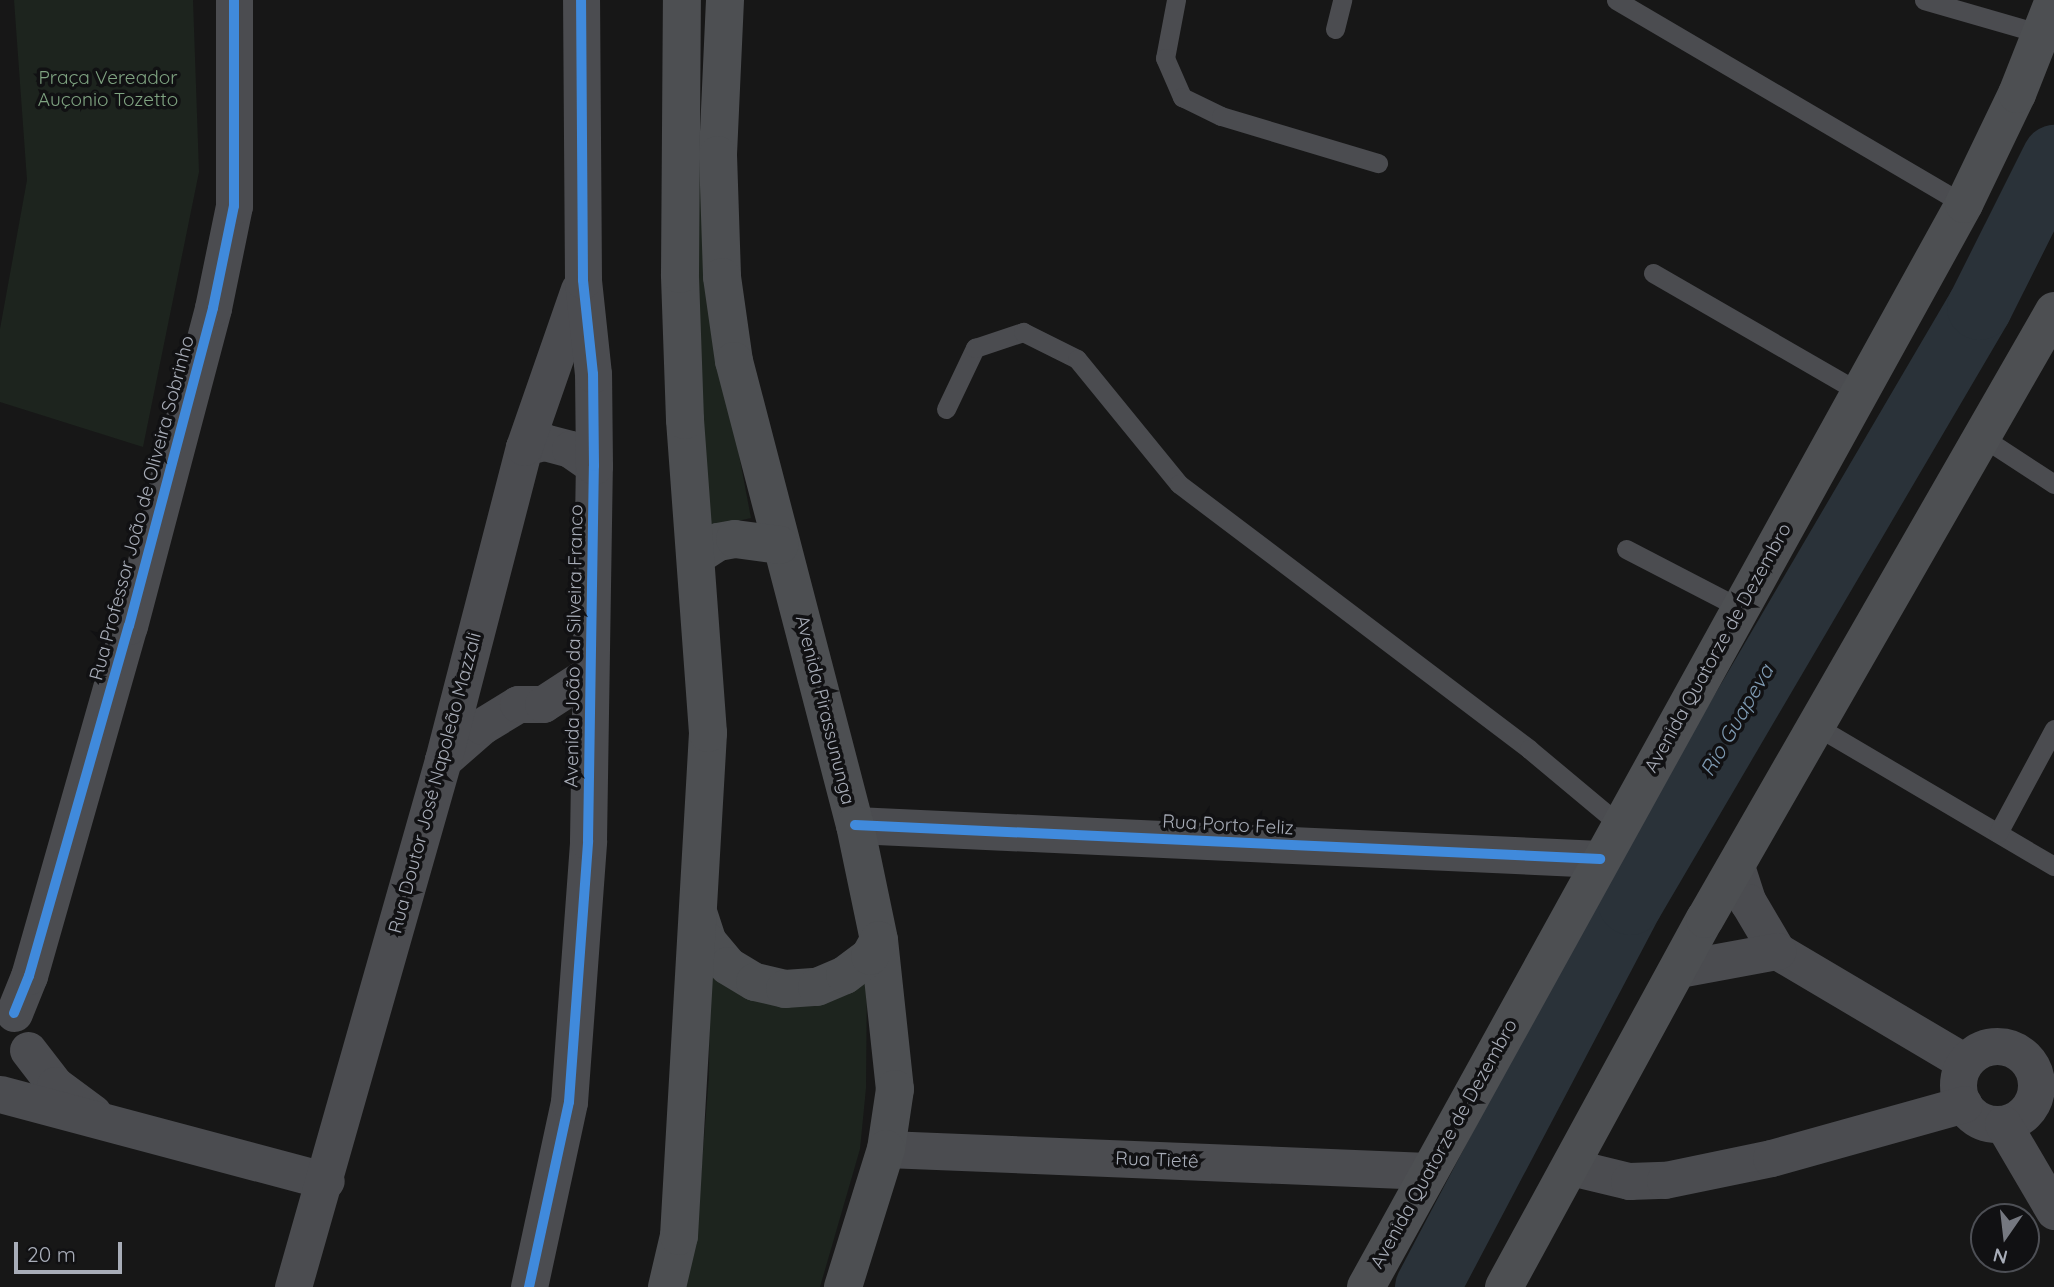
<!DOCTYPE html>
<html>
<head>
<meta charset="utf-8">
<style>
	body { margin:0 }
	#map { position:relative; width:2054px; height:1287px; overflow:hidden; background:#171717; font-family:Quicksand,sans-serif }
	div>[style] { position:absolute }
	.green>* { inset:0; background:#1d241e }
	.river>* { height:65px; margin:-32.5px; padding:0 32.5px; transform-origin:32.5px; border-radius:32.5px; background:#2a3239 }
	.lane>* { height:19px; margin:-9.5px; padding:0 9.5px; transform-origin:9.5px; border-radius:9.5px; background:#4b4c50 }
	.street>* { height:37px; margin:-18.5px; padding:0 18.5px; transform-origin:18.5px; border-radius:18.5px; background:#4b4c50 }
	.street>.ring { margin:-18.5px; padding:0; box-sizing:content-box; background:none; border:37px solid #4b4c50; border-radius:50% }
	.primary>* { height:38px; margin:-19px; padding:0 19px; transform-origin:19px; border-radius:19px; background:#4d4f52 }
	.cycleway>* { height:10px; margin:-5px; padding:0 5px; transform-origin:5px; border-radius:5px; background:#408adc }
	span { translate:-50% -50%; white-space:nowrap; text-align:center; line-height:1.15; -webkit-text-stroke:7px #111113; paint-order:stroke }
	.park-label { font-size:19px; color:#7fa381 }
	.street-label { font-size:19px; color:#a8adb8 }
	.water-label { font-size:21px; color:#7f9bb3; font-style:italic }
	.north { position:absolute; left:1970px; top:1203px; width:70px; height:70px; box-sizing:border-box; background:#111113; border:2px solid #4d4f55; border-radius:50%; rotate:194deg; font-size:19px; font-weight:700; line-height:28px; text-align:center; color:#a8adb8 }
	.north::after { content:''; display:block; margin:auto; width:24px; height:32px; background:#757880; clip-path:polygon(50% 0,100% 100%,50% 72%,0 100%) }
	.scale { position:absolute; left:14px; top:1242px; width:108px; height:32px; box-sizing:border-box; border:4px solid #a8adb8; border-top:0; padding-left:9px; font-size:21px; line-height:24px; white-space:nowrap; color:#a8adb8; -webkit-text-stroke:5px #111113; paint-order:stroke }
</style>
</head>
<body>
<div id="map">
	<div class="green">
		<div style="clip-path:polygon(14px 0,193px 0,199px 172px,143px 447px,0 402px,0 329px,27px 180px)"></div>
		<div style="clip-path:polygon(696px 103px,717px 339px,751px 518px,703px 529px)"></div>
		<div style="clip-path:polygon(710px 973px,867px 976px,866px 1088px,860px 1149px,820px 1287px,685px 1287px,699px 1201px,709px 1076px)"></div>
	</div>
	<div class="river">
		<div style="left:1427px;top:1287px;width:435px;rotate:-62.2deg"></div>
		<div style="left:1630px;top:902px;width:690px;rotate:-59.61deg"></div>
		<div style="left:1979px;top:307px;width:168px;rotate:-63.4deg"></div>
	</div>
	<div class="lane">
		<div style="left:1176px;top:0;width:59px;rotate:100.7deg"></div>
		<div style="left:1165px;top:58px;width:43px;rotate:66.4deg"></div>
		<div style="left:1182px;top:97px;width:43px;rotate:26deg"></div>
		<div style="left:1221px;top:116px;width:164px;rotate:16.7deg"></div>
		<div style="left:1616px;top:0;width:403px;rotate:30.4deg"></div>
		<div style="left:1924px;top:0;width:123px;rotate:16.1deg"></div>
		<div style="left:1335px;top:29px;width:30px;rotate:-76deg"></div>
		<div style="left:1653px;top:273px;width:240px;rotate:30deg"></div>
		<div style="left:946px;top:409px;width:68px;rotate:-64.6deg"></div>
		<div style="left:975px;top:348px;width:51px;rotate:-18.4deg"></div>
		<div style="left:1023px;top:332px;width:60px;rotate:26.6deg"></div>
		<div style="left:1077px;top:359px;width:161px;rotate:50.8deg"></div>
		<div style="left:1179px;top:484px;width:439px;rotate:37.1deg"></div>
		<div style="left:1529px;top:749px;width:119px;rotate:39.9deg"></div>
		<div style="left:1982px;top:437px;width:86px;rotate:33.1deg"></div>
		<div style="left:1626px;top:549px;width:128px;rotate:27.4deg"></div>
		<div style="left:1816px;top:726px;width:276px;rotate:30.5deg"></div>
		<div style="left:1998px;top:833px;width:118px;rotate:-61.7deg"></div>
	</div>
	<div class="street">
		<div style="left:524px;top:447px;width:21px;rotate:-14deg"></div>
		<div style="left:544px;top:442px;width:27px;rotate:15deg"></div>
		<div style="left:570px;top:449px;width:29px;rotate:35deg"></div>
		<div style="left:443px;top:760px;width:52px;rotate:-41.1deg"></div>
		<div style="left:482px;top:726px;width:42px;rotate:-31.4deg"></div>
		<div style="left:518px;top:704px;width:25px"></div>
		<div style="left:543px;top:704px;width:55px;rotate:-33.1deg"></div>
		<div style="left:855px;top:825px;width:746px;rotate:2.61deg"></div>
		<div style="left:1736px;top:866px;width:38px;rotate:72deg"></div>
		<div style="left:1748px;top:902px;width:57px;rotate:59.4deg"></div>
		<div style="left:1777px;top:951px;width:218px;rotate:30.6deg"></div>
		<div style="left:1679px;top:969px;width:100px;rotate:-10.4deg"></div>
		<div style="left:14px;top:1013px;width:40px;rotate:-68deg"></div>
		<div style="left:29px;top:976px;width:364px;rotate:-74.1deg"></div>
		<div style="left:129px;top:626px;width:329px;rotate:-75.2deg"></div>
		<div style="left:213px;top:308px;width:104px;rotate:-78.4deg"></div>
		<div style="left:234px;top:206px;width:206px;rotate:-90deg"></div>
		<div class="ring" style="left:1958px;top:1046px;width:41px;height:41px"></div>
		<div style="left:28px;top:1050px;width:44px;rotate:52.4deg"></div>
		<div style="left:55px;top:1085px;width:47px;rotate:36.4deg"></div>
		<div style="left:0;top:1094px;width:337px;rotate:14.9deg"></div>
		<div style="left:2003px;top:1124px;width:101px;rotate:59.6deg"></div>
		<div style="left:886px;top:1149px;width:542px;rotate:2.32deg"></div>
		<div style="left:1571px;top:1167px;width:60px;rotate:13.6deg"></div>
		<div style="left:1629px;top:1181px;width:36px;rotate:-2deg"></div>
		<div style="left:1665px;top:1180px;width:108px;rotate:-11.7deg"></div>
		<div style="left:1771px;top:1158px;width:200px;rotate:-15.6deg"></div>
		<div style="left:293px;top:1287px;width:548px;rotate:-74.11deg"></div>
		<div style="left:443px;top:760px;width:323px;rotate:-75.5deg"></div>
		<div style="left:524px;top:447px;width:167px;rotate:-70.8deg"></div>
		<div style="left:529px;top:1287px;width:189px;rotate:-77.8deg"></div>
		<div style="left:569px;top:1102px;width:262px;rotate:-85.8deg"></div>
		<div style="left:588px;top:841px;width:375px;rotate:-89.1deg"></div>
		<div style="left:594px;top:466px;width:92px;rotate:-90.6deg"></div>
		<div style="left:593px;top:374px;width:95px;rotate:-96.1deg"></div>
		<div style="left:583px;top:280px;width:280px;rotate:-90.4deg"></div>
	</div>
	<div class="primary">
		<div style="left:725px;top:0;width:155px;rotate:92.6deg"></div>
		<div style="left:718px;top:155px;width:122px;rotate:88.1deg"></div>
		<div style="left:722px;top:277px;width:85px;rotate:81.9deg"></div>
		<div style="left:734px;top:361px;width:480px;rotate:75.4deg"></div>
		<div style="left:855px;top:825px;width:117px;rotate:78.2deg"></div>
		<div style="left:879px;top:940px;width:150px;rotate:83.9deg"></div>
		<div style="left:895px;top:1089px;width:61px;rotate:98.5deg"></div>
		<div style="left:886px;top:1149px;width:145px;rotate:107.3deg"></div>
		<div style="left:698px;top:555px;width:24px;rotate:-33deg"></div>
		<div style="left:718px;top:542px;width:17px;rotate:-10deg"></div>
		<div style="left:735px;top:539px;width:45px;rotate:7.6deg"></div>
		<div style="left:699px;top:915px;width:28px;rotate:72deg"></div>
		<div style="left:708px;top:942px;width:31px;rotate:50deg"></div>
		<div style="left:728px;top:966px;width:31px;rotate:31deg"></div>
		<div style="left:755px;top:982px;width:31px;rotate:13deg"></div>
		<div style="left:785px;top:989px;width:32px;rotate:-4deg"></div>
		<div style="left:817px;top:987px;width:30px;rotate:-23deg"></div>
		<div style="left:845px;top:975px;width:31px;rotate:-37deg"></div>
		<div style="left:870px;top:956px;width:18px;rotate:-61deg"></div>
		<div style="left:667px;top:1287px;width:52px;rotate:-76.8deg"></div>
		<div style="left:679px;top:1236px;width:504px;rotate:-86.7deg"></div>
		<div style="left:708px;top:733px;width:314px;rotate:-94.2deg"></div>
		<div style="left:685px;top:420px;width:146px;rotate:-92deg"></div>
		<div style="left:680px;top:274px;width:274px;rotate:-89.6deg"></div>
		<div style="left:1366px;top:1287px;width:1237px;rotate:-61.09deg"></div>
		<div style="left:1964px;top:204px;width:122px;rotate:-64.3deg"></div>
		<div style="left:2017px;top:94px;width:101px;rotate:-68.5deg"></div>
		<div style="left:1504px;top:1287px;width:419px;rotate:-61.4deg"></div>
		<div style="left:1705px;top:919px;width:701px;rotate:-60.14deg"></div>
	</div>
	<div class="cycleway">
		<div style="left:855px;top:825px;width:746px;rotate:2.61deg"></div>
		<div style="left:14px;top:1013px;width:40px;rotate:-68deg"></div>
		<div style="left:29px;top:976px;width:364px;rotate:-74.1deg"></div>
		<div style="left:129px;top:626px;width:329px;rotate:-75.2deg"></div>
		<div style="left:213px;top:308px;width:104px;rotate:-78.4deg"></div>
		<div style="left:234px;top:206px;width:206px;rotate:-90deg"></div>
		<div style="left:529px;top:1287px;width:189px;rotate:-77.8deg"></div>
		<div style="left:569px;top:1102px;width:262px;rotate:-85.8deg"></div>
		<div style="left:588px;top:841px;width:375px;rotate:-89.1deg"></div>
		<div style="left:594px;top:466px;width:92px;rotate:-90.6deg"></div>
		<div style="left:593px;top:374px;width:95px;rotate:-96.1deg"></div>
		<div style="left:583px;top:280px;width:280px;rotate:-90.4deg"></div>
	</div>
	<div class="park-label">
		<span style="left:108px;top:89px">Praça Vereador<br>Auçonio Tozetto</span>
	</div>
	<div class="street-label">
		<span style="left:142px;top:508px;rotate:-75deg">Rua Professor João de Oliveira Sobrinho</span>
		<span style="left:574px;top:646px;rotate:-89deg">Avenida João da Silveira Franco</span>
		<span style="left:1718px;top:648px;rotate:-61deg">Avenida Quatorze de Dezembro</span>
		<span style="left:825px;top:710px;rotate:76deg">Avenida Pirassununga</span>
		<span style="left:435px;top:783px;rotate:-75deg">Rua Doutor José Napoleão Mazzali</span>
		<span style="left:1228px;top:825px;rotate:3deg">Rua Porto Feliz</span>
		<span style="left:1444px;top:1144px;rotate:-61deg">Avenida Quatorze de Dezembro</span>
		<span style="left:1157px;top:1160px;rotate:2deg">Rua Tietê</span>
	</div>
	<div class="water-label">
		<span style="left:1736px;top:720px;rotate:-60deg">Rio Guapeva</span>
	</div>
	<div class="north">N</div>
	<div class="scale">20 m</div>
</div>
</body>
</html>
